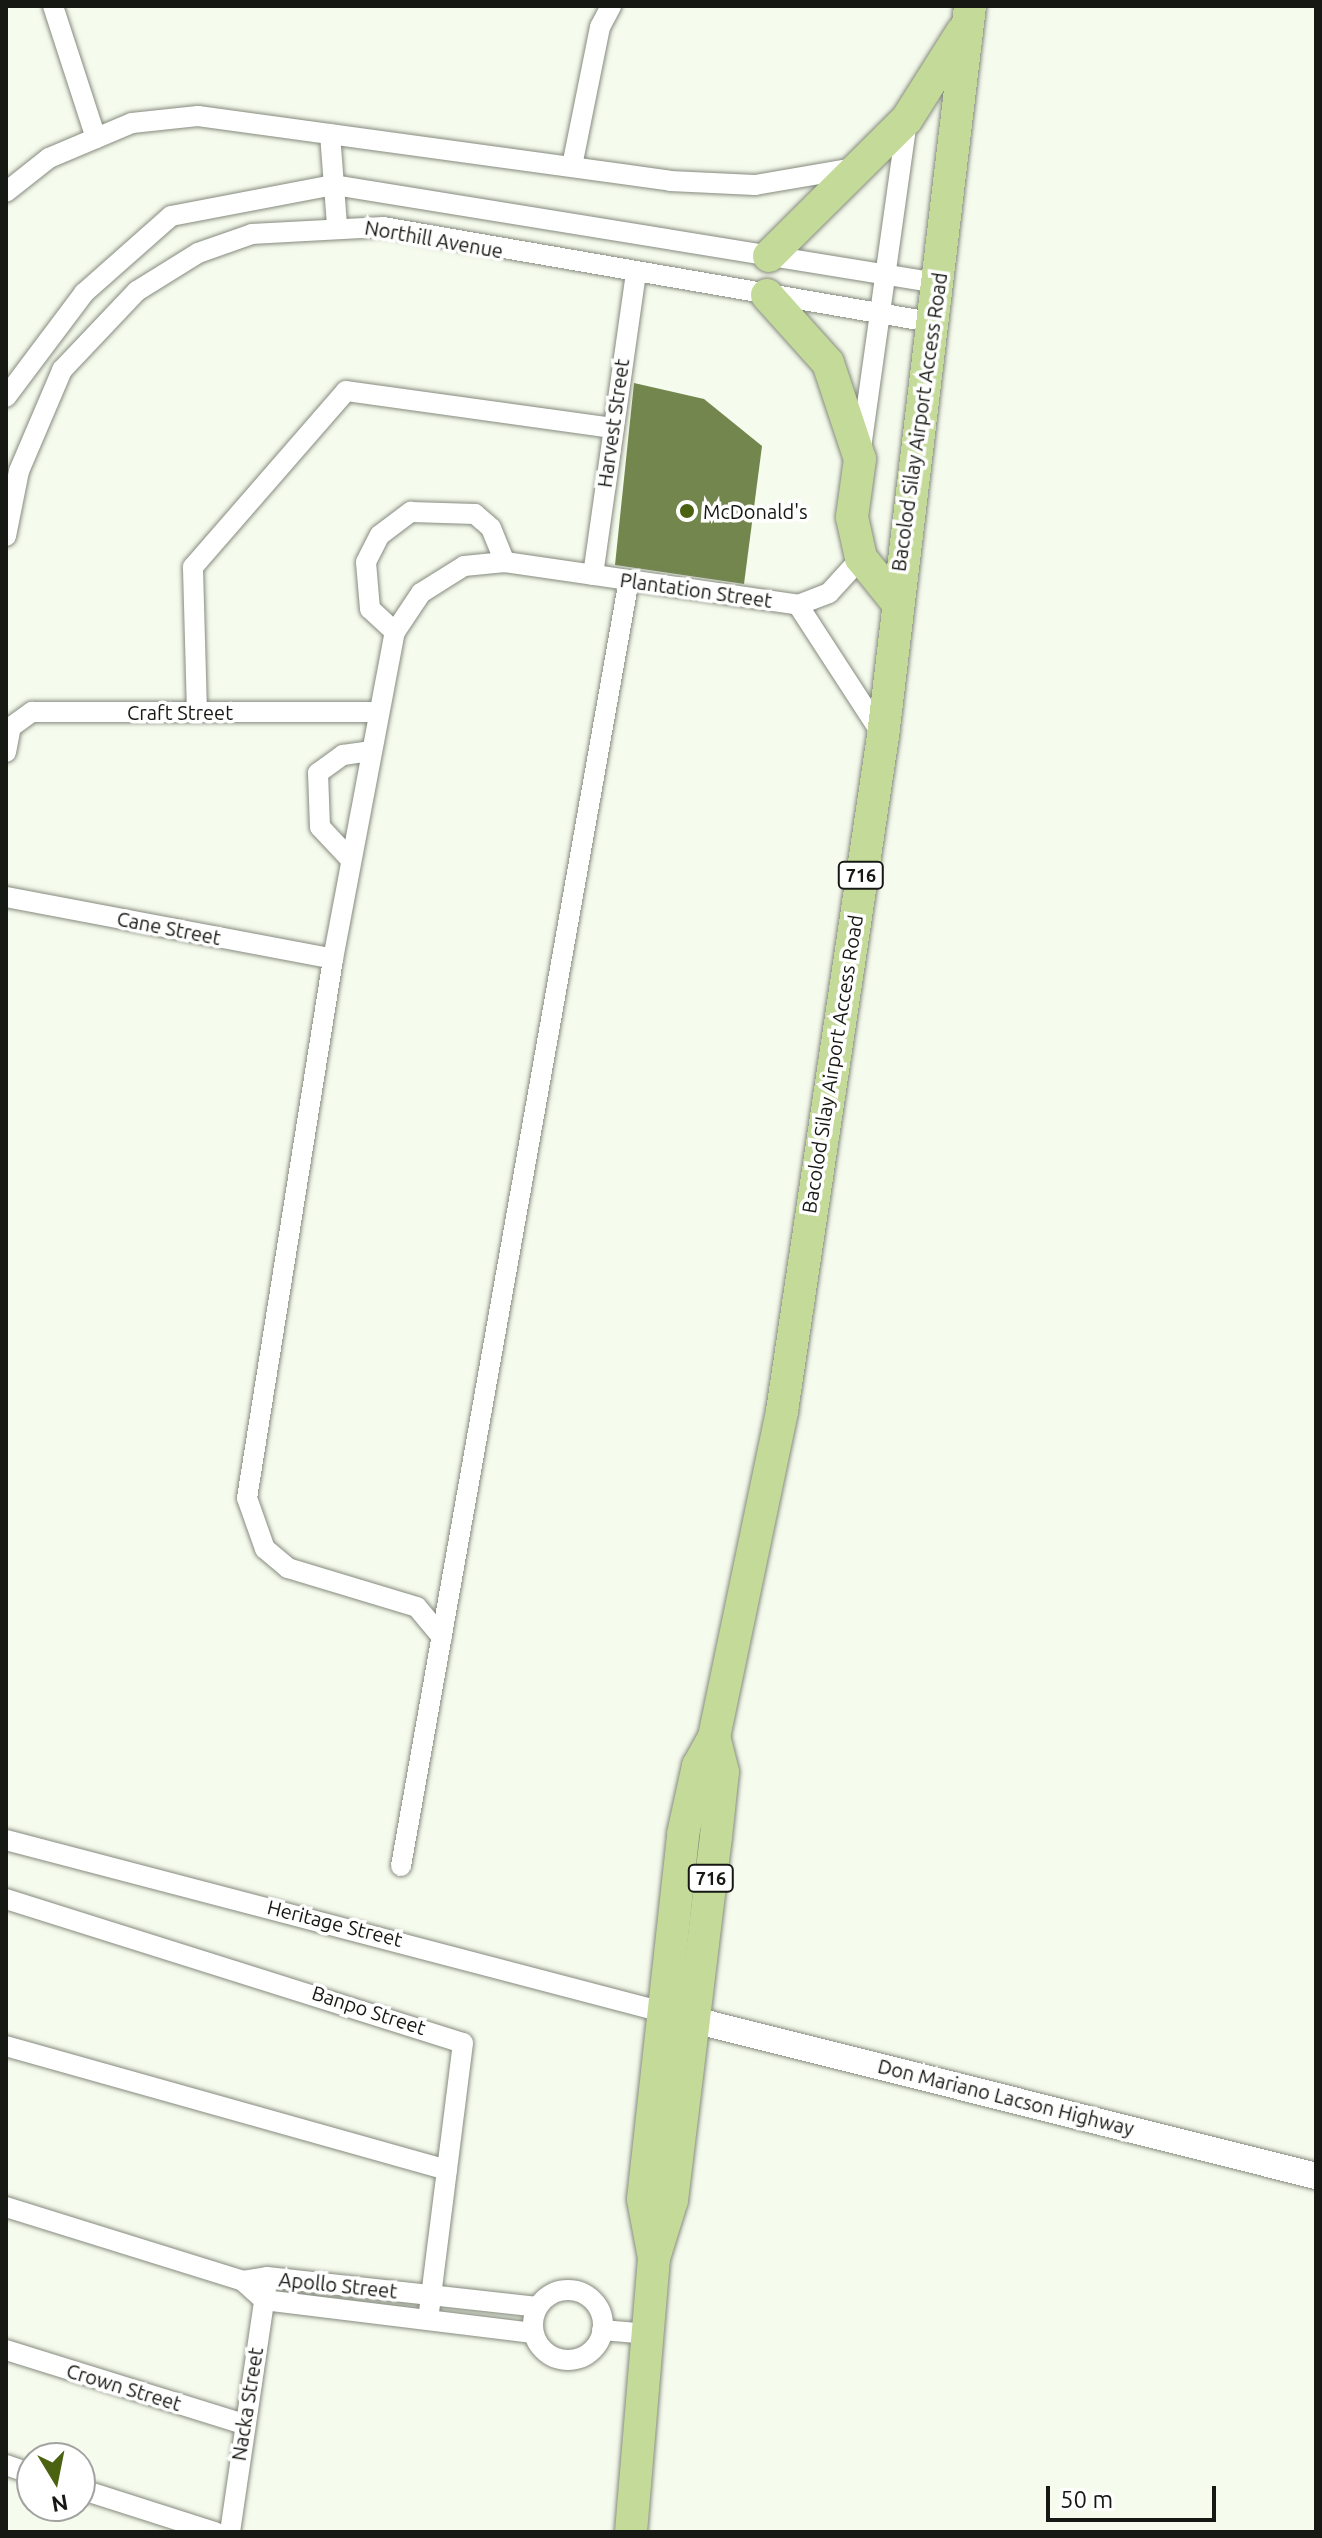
<!DOCTYPE html>
<html>
<head>
<meta charset="utf-8">
<style>
	body { margin:0 }
	#map { position:relative; width:1322px; height:2538px; overflow:hidden; background:#f5fbed; font-family:Ubuntu,sans-serif }
	div>[style] { position:absolute }
	.building>* { inset:0; background:#72864d }
	.roads { filter:drop-shadow(0 0 2px #858a7e) drop-shadow(0 0 2px #858a7e) }
	.minor>* { height:20px; margin:-10px; padding:0 10px; transform-origin:10px; border-radius:10px; background:#fff }
	.minor>.ring { margin:-10px; padding:0; box-sizing:content-box; background:none; border:20px solid #fff; border-radius:50% }
	.tertiary>* { height:26px; margin:-13px; padding:0 13px; transform-origin:13px; border-radius:13px; background:#fff }
	.primary>* { height:32px; margin:-16px; padding:0 16px; transform-origin:16px; border-radius:16px; background:#c4da98 }
	.dots>* { width:22px; height:22px; translate:-50% -50%; box-sizing:border-box; border:4px solid #fff; border-radius:50% }
	span { translate:-50% -50%; white-space:nowrap; text-align:center; line-height:1.15; -webkit-text-stroke:7px #fff; paint-order:stroke }
	.shield-label span { padding:2px 6px; background:#fff; border:2px solid; border-radius:6px; -webkit-text-stroke-width:0 }
	.shield-label { font-size:18px; color:#161813; font-weight:700 }
	.street-label { font-size:20px; color:#161813 }
	.poi-label { font-size:20px; color:#161813 }
	.left { translate:0 -50%; text-align:left }
	.frame { position:absolute; inset:0; border:8px solid #161813; pointer-events:none }
	.north { position:absolute; left:16px; top:2442px; width:80px; height:80px; box-sizing:border-box; background:#fff; border:2px solid #a2a3a1; border-radius:50%; rotate:170deg; font-size:22px; font-weight:700; line-height:32px; text-align:center; color:#161813 }
	.north::after { content:''; display:block; margin:auto; width:28px; height:36px; background:#4b6311; clip-path:polygon(50% 0,100% 100%,50% 72%,0 100%) }
	.scale { position:absolute; left:1046px; top:2486px; width:170px; height:36px; box-sizing:border-box; border:4px solid #161813; border-top:0; padding-left:10px; font-size:24px; line-height:28px; white-space:nowrap; color:#161813; -webkit-text-stroke:6px #fff; paint-order:stroke }
</style>
</head>
<body>
<div id="map">
	<div class="building">
		<div style="clip-path:polygon(634px 383px,704px 399px,762px 446px,744px 584px,615px 565px)"></div>
	</div>
	<div class="roads">
		<div class="minor">
			<div style="left:53px;top:6px;width:139px;rotate:72deg"></div>
			<div style="left:330px;top:134px;width:91px;rotate:85.6deg"></div>
			<div style="left:572px;top:166px;width:142px;rotate:-78.6deg"></div>
			<div style="left:600px;top:27px;width:24px;rotate:-62deg"></div>
			<div style="left:6px;top:192px;width:55px;rotate:-38.3deg"></div>
			<div style="left:49px;top:158px;width:90px;rotate:-22.9deg"></div>
			<div style="left:132px;top:123px;width:66px;rotate:-6.1deg"></div>
			<div style="left:198px;top:116px;width:476px;rotate:7.8deg"></div>
			<div style="left:670px;top:181px;width:85px;rotate:2.7deg"></div>
			<div style="left:755px;top:185px;width:100px;rotate:-9.7deg"></div>
			<div style="left:6px;top:397px;width:130px;rotate:-53.1deg"></div>
			<div style="left:84px;top:293px;width:116px;rotate:-41.5deg"></div>
			<div style="left:171px;top:216px;width:166px;rotate:-10.8deg"></div>
			<div style="left:334px;top:185px;width:612px;rotate:9.22deg"></div>
			<div style="left:861px;top:448px;width:332px;rotate:-82deg"></div>
			<div style="left:6px;top:536px;width:66px;rotate:-78.7deg"></div>
			<div style="left:19px;top:471px;width:110px;rotate:-66.9deg"></div>
			<div style="left:62px;top:370px;width:109px;rotate:-46.5deg"></div>
			<div style="left:137px;top:291px;width:72px;rotate:-31.9deg"></div>
			<div style="left:198px;top:253px;width:57px;rotate:-19.4deg"></div>
			<div style="left:252px;top:234px;width:131px;rotate:-3.1deg"></div>
			<div style="left:383px;top:227px;width:555px;rotate:9.85deg"></div>
			<div style="left:593px;top:575px;width:306px;rotate:-81.9deg"></div>
			<div style="left:798px;top:605px;width:156px;rotate:57deg"></div>
			<div style="left:798px;top:605px;width:33px;rotate:-21deg"></div>
			<div style="left:829px;top:593px;width:47px;rotate:-47.6deg"></div>
			<div style="left:395px;top:632px;width:34px;rotate:-137deg"></div>
			<div style="left:370px;top:609px;width:47px;rotate:-94.9deg"></div>
			<div style="left:366px;top:562px;width:30px;rotate:-63deg"></div>
			<div style="left:380px;top:535px;width:39px;rotate:-37deg"></div>
			<div style="left:411px;top:512px;width:64px;rotate:1.8deg"></div>
			<div style="left:475px;top:514px;width:21px;rotate:41deg"></div>
			<div style="left:491px;top:528px;width:37px;rotate:68deg"></div>
			<div style="left:197px;top:712px;width:145px;rotate:-91.6deg"></div>
			<div style="left:193px;top:567px;width:233px;rotate:-49deg"></div>
			<div style="left:346px;top:391px;width:270px;rotate:7.9deg"></div>
			<div style="left:6px;top:752px;width:25px;rotate:-79deg"></div>
			<div style="left:11px;top:727px;width:26px;rotate:-36deg"></div>
			<div style="left:32px;top:712px;width:347px"></div>
			<div style="left:351px;top:860px;width:45px;rotate:-133.2deg"></div>
			<div style="left:320px;top:827px;width:54px;rotate:-92.1deg"></div>
			<div style="left:318px;top:773px;width:31px;rotate:-36deg"></div>
			<div style="left:343px;top:755px;width:29px;rotate:-8deg"></div>
			<div style="left:6px;top:897px;width:333px;rotate:10.7deg"></div>
			<div style="left:442px;top:1637px;width:39px;rotate:-130deg"></div>
			<div style="left:417px;top:1607px;width:135px;rotate:-163.2deg"></div>
			<div style="left:288px;top:1568px;width:30px;rotate:-140deg"></div>
			<div style="left:265px;top:1549px;width:54px;rotate:-109.4deg"></div>
			<div style="left:247px;top:1498px;width:546px;rotate:-80.93deg"></div>
			<div style="left:333px;top:959px;width:333px;rotate:-79.3deg"></div>
			<div style="left:395px;top:632px;width:47px;rotate:-56.3deg"></div>
			<div style="left:421px;top:593px;width:51px;rotate:-32.1deg"></div>
			<div style="left:464px;top:566px;width:41px;rotate:-5.6deg"></div>
			<div style="left:505px;top:562px;width:296px;rotate:8.3deg"></div>
			<div style="left:6px;top:1840px;width:679px;rotate:14.67deg"></div>
			<div style="left:401px;top:1866px;width:1306px;rotate:-79.95deg"></div>
			<div style="left:6px;top:1899px;width:479px;rotate:17.5deg"></div>
			<div style="left:463px;top:2043px;width:279px;rotate:97.2deg"></div>
			<div style="left:6px;top:2046px;width:458px;rotate:15.7deg"></div>
			<div style="left:6px;top:2207px;width:248px;rotate:17.3deg"></div>
			<div style="left:243px;top:2281px;width:24px;rotate:-9deg"></div>
			<div style="left:267px;top:2277px;width:272px;rotate:6.3deg"></div>
			<div style="left:243px;top:2281px;width:28px;rotate:42deg"></div>
			<div style="left:264px;top:2300px;width:271px;rotate:7deg"></div>
			<div class="ring" style="left:533px;top:2290px;width:50px;height:50px"></div>
			<div style="left:602px;top:2330px;width:47px;rotate:4.9deg"></div>
			<div style="left:6px;top:2350px;width:246px;rotate:17.3deg"></div>
			<div style="left:6px;top:2465px;width:28px;rotate:19deg"></div>
			<div style="left:80px;top:2489px;width:142px;rotate:17.7deg"></div>
			<div style="left:230px;top:2532px;width:246px;rotate:-81.6deg"></div>
		</div>
		<div class="tertiary">
			<div style="left:674px;top:2015px;width:662px;rotate:14.08deg"></div>
		</div>
		<div class="primary">
			<div style="left:769px;top:256px;width:194px;rotate:-44.8deg"></div>
			<div style="left:907px;top:119px;width:103px;rotate:-57.7deg"></div>
			<div style="left:767px;top:295px;width:91px;rotate:48.1deg"></div>
			<div style="left:828px;top:363px;width:101px;rotate:71.6deg"></div>
			<div style="left:860px;top:459px;width:59px;rotate:97.9deg"></div>
			<div style="left:852px;top:517px;width:42px;rotate:77.6deg"></div>
			<div style="left:861px;top:558px;width:54px;rotate:51deg"></div>
			<div style="left:654px;top:2258px;width:60px;rotate:-100.6deg"></div>
			<div style="left:643px;top:2199px;width:367px;rotate:-83.7deg"></div>
			<div style="left:683px;top:1834px;width:70px;rotate:-77.6deg"></div>
			<div style="left:698px;top:1766px;width:33px;rotate:-61deg"></div>
			<div style="left:714px;top:1737px;width:333px;rotate:-78.2deg"></div>
			<div style="left:782px;top:1411px;width:683px;rotate:-81.49deg"></div>
			<div style="left:883px;top:736px;width:735px;rotate:-83.2deg"></div>
			<div style="left:631px;top:2532px;width:275px;rotate:-85.2deg"></div>
			<div style="left:654px;top:2258px;width:61px;rotate:-72.8deg"></div>
			<div style="left:672px;top:2200px;width:366px;rotate:-83.1deg"></div>
			<div style="left:716px;top:1837px;width:65px;rotate:-83.9deg"></div>
			<div style="left:723px;top:1772px;width:36px;rotate:-104deg"></div>
		</div>
	</div>
	<div class="dots">
		<div style="left:687px;top:511px;background:#4b6311"></div>
	</div>
	<div class="shield-label">
		<span style="left:861px;top:875px">716</span>
		<span style="left:711px;top:1878px">716</span>
	</div>
	<div class="street-label">
		<span style="left:434px;top:239px;rotate:10deg">Northill Avenue</span>
		<span style="left:919px;top:422px;rotate:-82deg">Bacolod Silay Airport Access Road</span>
		<span style="left:613px;top:423px;rotate:-82deg">Harvest Street</span>
		<span style="left:696px;top:590px;rotate:8deg">Plantation Street</span>
		<span style="left:180px;top:712px">Craft Street</span>
		<span style="left:169px;top:928px;rotate:11deg">Cane Street</span>
		<span style="left:832px;top:1064px;rotate:-81deg">Bacolod Silay Airport Access Road</span>
		<span style="left:335px;top:1923px;rotate:14deg">Heritage Street</span>
		<span style="left:369px;top:2010px;rotate:18deg">Banpo Street</span>
		<span style="left:1006px;top:2097px;rotate:14deg">Don Mariano Lacson Highway</span>
		<span style="left:338px;top:2285px;rotate:6deg">Apollo Street</span>
		<span style="left:124px;top:2387px;rotate:17deg">Crown Street</span>
		<span style="left:247px;top:2404px;rotate:-81deg">Nacka Street</span>
	</div>
	<div class="poi-label">
		<span class="left" style="left:703px;top:511px">McDonald's</span>
	</div>
	<div class="frame"></div>
	<div class="north">N</div>
	<div class="scale">50 m</div>
</div>
</body>
</html>
